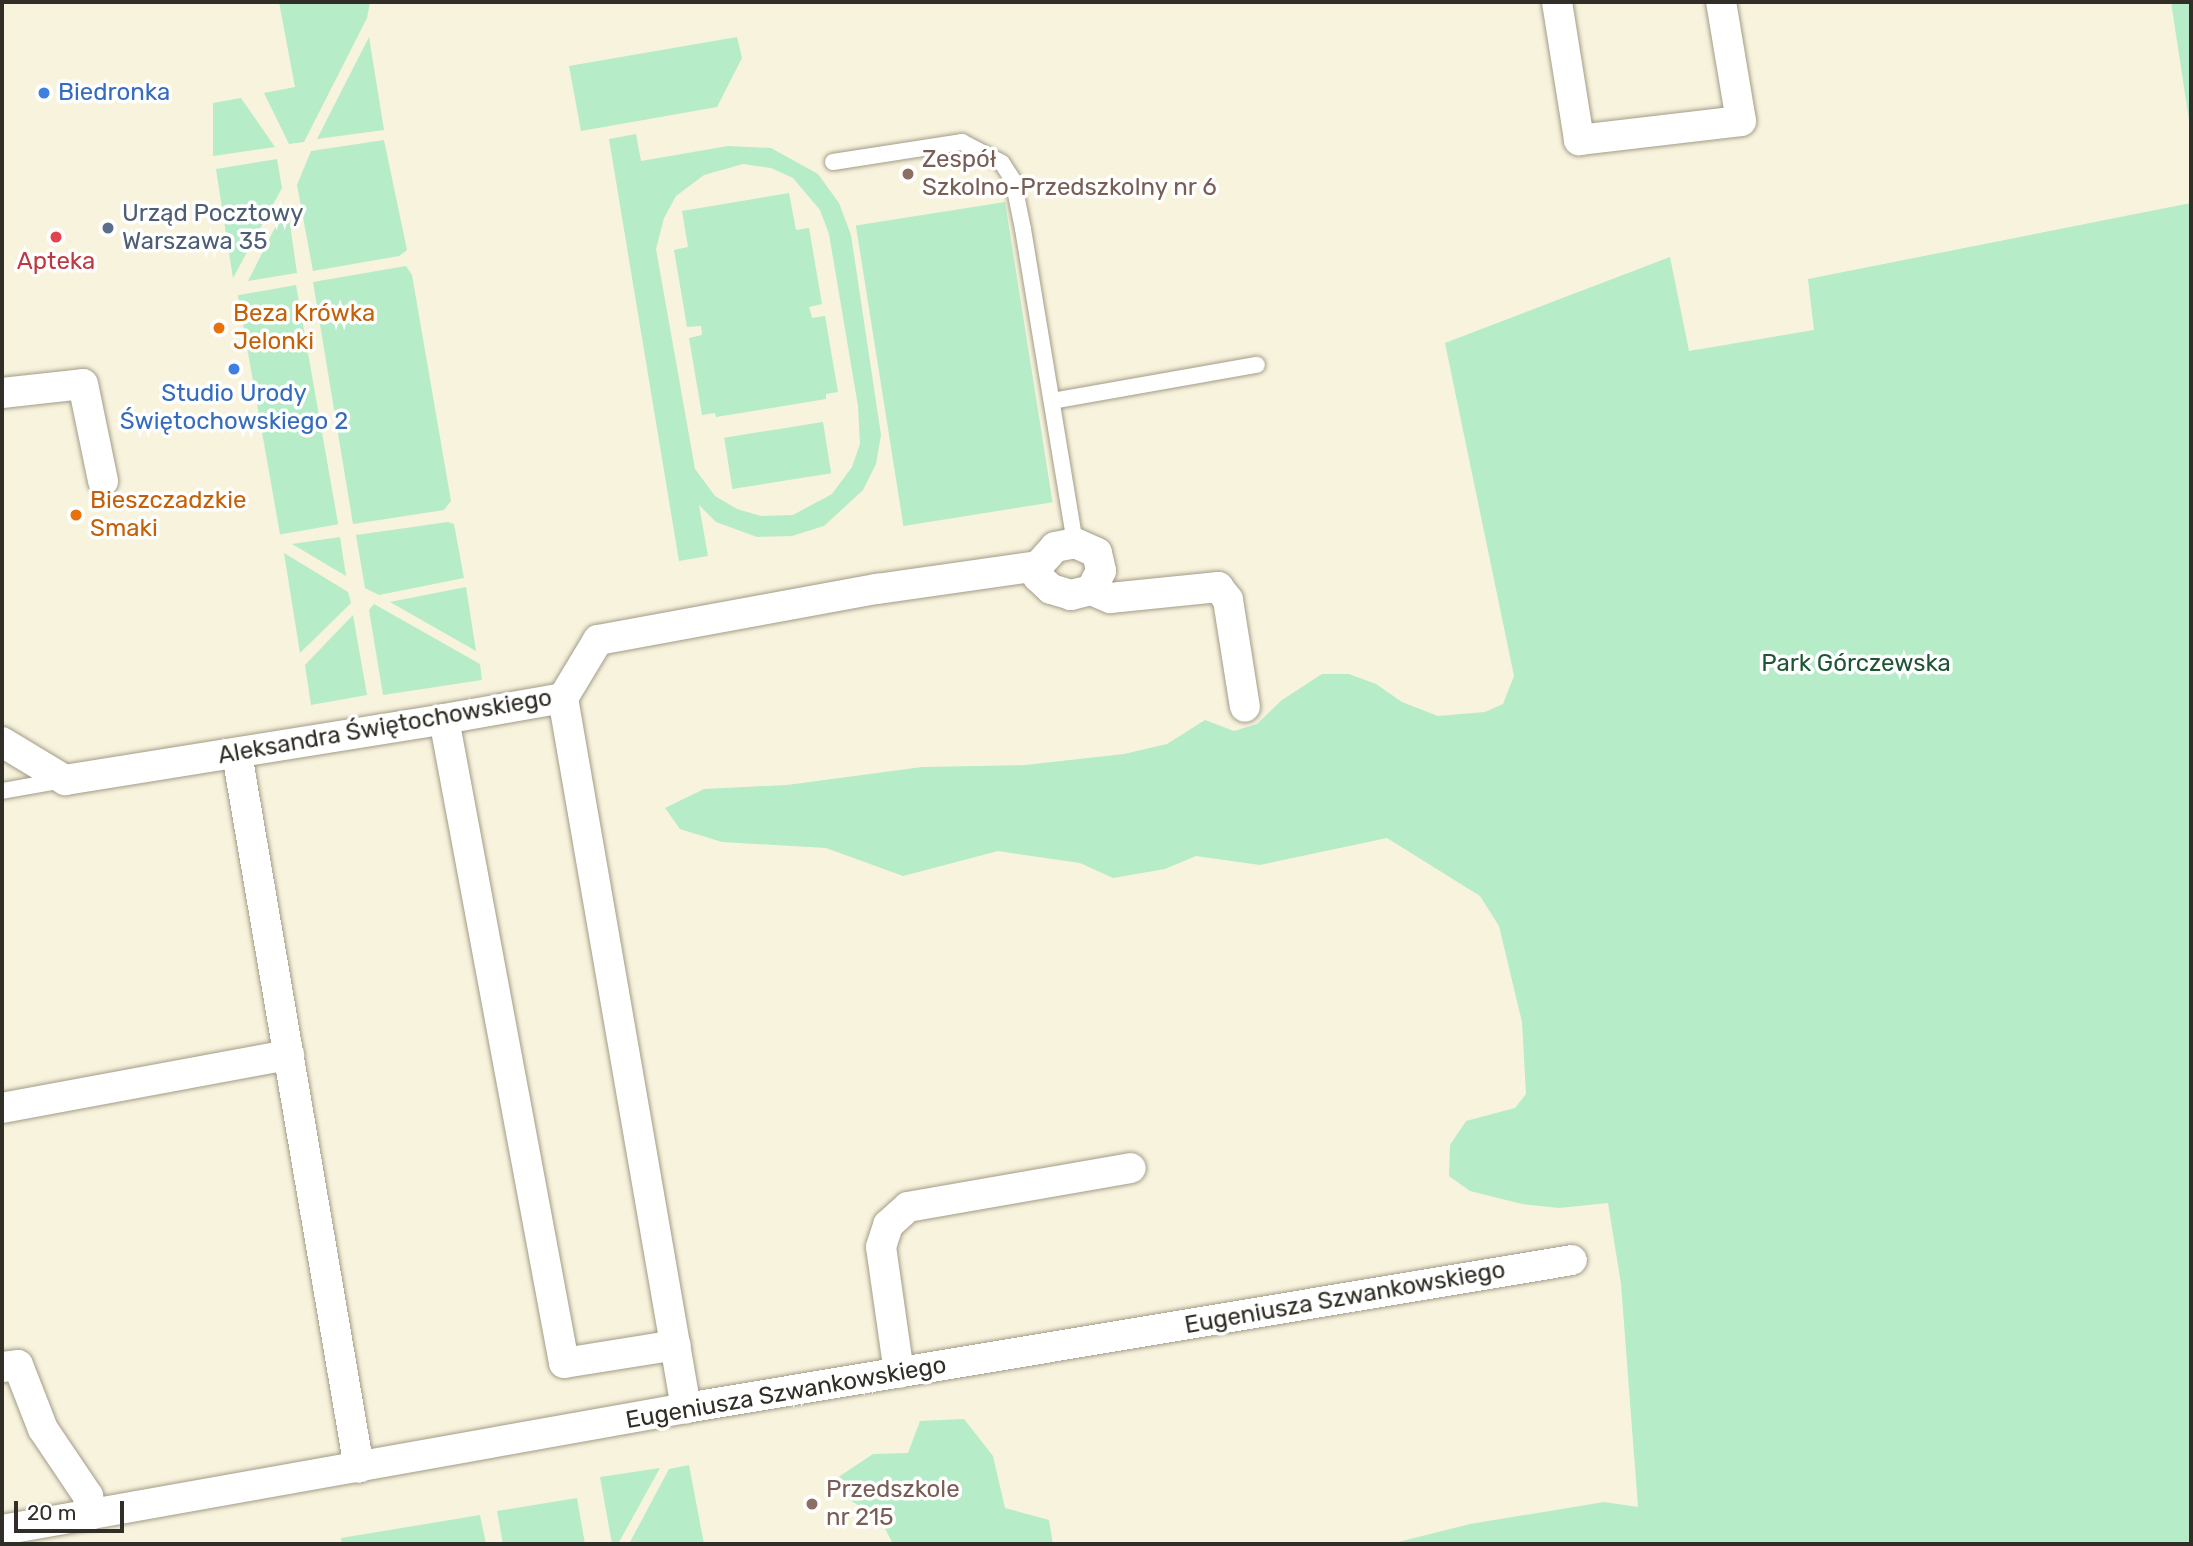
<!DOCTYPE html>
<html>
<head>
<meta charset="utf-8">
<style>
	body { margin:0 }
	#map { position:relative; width:2193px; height:1546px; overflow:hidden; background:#f8f3dd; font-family:Rubik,sans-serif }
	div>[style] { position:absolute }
	.green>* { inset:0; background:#b6ecc7; transform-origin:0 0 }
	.roads { filter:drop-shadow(0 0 2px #a19c88) drop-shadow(0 0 2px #a19c88) }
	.lane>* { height:16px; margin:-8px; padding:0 8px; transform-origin:8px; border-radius:8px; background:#fff }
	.street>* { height:30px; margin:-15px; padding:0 15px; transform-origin:15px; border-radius:15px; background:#fff }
	.dots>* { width:19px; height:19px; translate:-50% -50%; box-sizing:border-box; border:4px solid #fff; border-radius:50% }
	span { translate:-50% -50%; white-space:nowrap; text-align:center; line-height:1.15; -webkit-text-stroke:7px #fff; paint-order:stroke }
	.shop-label { font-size:24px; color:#366cbe }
	.left { translate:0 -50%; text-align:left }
	.education-label { font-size:24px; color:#785e54 }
	.service-label { font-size:24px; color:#4e5e75 }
	.health-label { font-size:24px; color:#be3a42 }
	.food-label { font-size:24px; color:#c56008 }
	.park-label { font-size:24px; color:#1e5535 }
	.street-label { font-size:24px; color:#302e26 }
	.frame { position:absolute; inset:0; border:4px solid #302e26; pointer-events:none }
	.scale { position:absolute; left:14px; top:1501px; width:110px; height:32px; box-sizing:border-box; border:4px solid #302e26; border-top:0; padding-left:9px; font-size:21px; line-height:24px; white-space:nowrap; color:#302e26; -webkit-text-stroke:5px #fff; paint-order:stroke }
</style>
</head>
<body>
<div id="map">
	<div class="green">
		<div style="clip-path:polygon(279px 2px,370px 2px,367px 18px,304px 142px,289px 144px,264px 93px,295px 87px)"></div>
		<div style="clip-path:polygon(2171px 2px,2191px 2px,2191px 133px)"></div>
		<div style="clip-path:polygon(369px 37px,384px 130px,317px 139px)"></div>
		<div style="clip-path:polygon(737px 37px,742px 58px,717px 107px,581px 131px,569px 66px)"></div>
		<div style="clip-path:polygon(241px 98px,275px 147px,213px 156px,213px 103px)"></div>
		<div style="clip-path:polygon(evenodd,636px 134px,641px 161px,728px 146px,771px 148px,818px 174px,839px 203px,851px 235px,881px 435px,876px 464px,863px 490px,824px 526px,792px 536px,757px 537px,716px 522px,699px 505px,708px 556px,679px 561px,609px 139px,636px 134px,743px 164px,771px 168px,793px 178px,820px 210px,829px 234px,858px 406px,860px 444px,852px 467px,832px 494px,793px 515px,761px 516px,737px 509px,715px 496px,695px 469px,656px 249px,664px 218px,676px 196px,704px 175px,743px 164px)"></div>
		<div style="clip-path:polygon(384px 140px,407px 250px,399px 256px,313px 271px,297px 185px,311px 151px)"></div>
		<div style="clip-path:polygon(277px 159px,282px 188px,233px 278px,216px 169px)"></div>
		<div style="clip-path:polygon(789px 193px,796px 230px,809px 228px,822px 304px,809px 307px,812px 318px,825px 316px,838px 392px,826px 394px,826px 399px,716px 417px,715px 413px,702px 415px,689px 338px,702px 335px,701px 326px,687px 327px,674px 250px,688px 247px,682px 211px)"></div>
		<div style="left:1005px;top:202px;width:304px;height:151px;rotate:81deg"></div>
		<div style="clip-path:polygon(2191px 203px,2191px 1544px,1390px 1544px,1470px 1524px,1604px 1502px,1638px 1507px,1621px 1284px,1608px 1203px,1559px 1208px,1522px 1204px,1470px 1191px,1449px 1176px,1450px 1145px,1466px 1121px,1515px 1108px,1526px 1094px,1522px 1022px,1499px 926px,1480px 896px,1387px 838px,1260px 865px,1196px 856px,1165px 869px,1113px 878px,1080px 863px,998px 851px,903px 876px,826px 848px,722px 842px,680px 829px,665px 808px,704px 789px,787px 785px,922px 767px,1025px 765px,1124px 754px,1167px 744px,1205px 720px,1234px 731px,1257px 724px,1282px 700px,1322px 674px,1349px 674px,1376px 684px,1402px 702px,1438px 716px,1485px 712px,1503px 704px,1514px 676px,1445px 343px,1670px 257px,1689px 351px,1814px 330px,1808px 279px)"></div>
		<div style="clip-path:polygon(287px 204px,297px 273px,248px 281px)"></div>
		<div style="clip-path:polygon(406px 266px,412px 275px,451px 501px,444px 510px,353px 524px,313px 282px)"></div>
		<div style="left:296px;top:285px;width:243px;height:59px;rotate:80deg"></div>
		<div style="left:823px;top:422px;width:52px;height:100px;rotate:81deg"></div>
		<div style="clip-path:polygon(448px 522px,454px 524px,464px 578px,379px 595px,365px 588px,356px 535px)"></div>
		<div style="clip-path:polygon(340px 537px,346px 576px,292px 544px)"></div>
		<div style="clip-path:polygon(284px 553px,348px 592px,351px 603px,300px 653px)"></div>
		<div style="clip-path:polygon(466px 587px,476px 651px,390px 602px)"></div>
		<div style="clip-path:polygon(374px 604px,480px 664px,482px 680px,383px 695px,369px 610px)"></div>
		<div style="clip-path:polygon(353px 615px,367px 695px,311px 705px,305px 665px)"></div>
		<div style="clip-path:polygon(964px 1419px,993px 1456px,1005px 1508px,1049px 1520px,1053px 1544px,893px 1544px,879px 1517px,846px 1498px,837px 1478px,873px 1454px,908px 1453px,920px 1421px)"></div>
		<div style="clip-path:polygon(689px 1465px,704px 1544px,629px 1544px,669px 1469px)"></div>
		<div style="clip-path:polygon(660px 1468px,618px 1544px,612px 1544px,600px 1477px)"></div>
		<div style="clip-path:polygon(577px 1498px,585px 1544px,503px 1544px,497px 1511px)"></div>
		<div style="clip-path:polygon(480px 1515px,486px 1544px,342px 1544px,341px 1538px)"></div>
	</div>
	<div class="roads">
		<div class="lane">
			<div style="left:833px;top:162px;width:131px;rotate:-8.8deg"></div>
			<div style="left:962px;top:142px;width:45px;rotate:27.7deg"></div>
			<div style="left:1002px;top:163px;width:20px;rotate:57deg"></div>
			<div style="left:1013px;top:180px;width:50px;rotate:78.5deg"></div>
			<div style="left:1023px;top:229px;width:318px;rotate:80.6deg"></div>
			<div style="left:1052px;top:401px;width:208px;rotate:-10deg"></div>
			<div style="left:2px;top:791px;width:62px;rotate:-10.2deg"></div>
		</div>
		<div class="street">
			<div style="left:1557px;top:2px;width:140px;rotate:80.9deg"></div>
			<div style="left:1579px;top:140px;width:163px;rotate:-6.7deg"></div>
			<div style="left:1741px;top:121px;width:121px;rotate:-99.5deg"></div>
			<div style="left:2px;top:393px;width:81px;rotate:-6.3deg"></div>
			<div style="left:83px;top:384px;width:99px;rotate:78.3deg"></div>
			<div style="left:1075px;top:543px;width:24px;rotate:24deg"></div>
			<div style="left:1097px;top:553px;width:18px;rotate:77deg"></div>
			<div style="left:1101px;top:571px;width:21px;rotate:118deg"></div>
			<div style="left:1091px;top:590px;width:21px;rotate:166deg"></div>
			<div style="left:1071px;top:595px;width:21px;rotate:-163deg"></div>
			<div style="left:1051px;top:589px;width:18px;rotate:-137deg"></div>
			<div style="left:1038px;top:577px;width:11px;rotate:-90deg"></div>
			<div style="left:1038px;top:566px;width:25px;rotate:-48deg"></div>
			<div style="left:1055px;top:547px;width:20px;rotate:-11deg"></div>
			<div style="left:1091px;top:590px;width:21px;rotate:23deg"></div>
			<div style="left:1110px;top:598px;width:109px;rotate:-5.8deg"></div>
			<div style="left:1218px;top:587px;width:16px;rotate:52deg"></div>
			<div style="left:1228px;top:600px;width:108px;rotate:81deg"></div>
			<div style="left:563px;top:698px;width:721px;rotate:80.17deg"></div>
			<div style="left:444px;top:719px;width:655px;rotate:79.44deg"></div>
			<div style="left:564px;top:1363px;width:113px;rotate:-9.1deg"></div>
			<div style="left:2px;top:742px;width:74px;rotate:31.1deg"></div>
			<div style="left:65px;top:780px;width:384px;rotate:-9.1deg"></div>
			<div style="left:444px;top:719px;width:121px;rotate:-10deg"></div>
			<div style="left:563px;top:698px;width:68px;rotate:-58.9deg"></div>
			<div style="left:598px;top:640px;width:284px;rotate:-10.4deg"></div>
			<div style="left:877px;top:589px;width:163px;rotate:-8.1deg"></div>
			<div style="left:237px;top:754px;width:724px;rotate:80.3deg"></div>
			<div style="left:2px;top:1108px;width:292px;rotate:-10.5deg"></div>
			<div style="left:2px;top:1367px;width:16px;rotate:-7deg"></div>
			<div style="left:18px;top:1365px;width:69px;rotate:68.7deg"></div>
			<div style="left:43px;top:1429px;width:81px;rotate:56.1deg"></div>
			<div style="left:88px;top:1496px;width:19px;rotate:81deg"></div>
			<div style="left:899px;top:1373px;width:127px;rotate:-98.1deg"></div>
			<div style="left:881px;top:1247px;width:23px;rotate:-72deg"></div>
			<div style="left:888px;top:1225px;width:27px;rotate:-42deg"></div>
			<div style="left:908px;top:1207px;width:226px;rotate:-9.9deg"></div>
			<div style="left:2px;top:1530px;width:695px;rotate:-10.11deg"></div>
			<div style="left:686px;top:1408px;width:898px;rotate:-9.48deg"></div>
		</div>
	</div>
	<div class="dots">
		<div style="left:44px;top:93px;background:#3f7fe0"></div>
		<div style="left:908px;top:174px;background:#8d6e63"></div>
		<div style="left:108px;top:228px;background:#5c6f8a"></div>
		<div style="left:56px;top:237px;background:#e0444e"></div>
		<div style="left:219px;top:328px;background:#e8710a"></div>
		<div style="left:234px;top:369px;background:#3f7fe0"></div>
		<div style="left:76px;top:515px;background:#e8710a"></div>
		<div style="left:812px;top:1504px;background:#8d6e63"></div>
	</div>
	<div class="shop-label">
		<span class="left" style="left:58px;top:93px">Biedronka</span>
		<span style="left:234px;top:408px">Studio Urody<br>Świętochowskiego 2</span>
	</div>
	<div class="education-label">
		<span class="left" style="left:922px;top:174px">Zespół<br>Szkolno-Przedszkolny nr 6</span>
		<span class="left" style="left:826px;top:1504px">Przedszkole<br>nr 215</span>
	</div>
	<div class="service-label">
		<span class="left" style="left:122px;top:228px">Urząd Pocztowy<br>Warszawa 35</span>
	</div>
	<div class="health-label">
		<span style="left:56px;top:262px">Apteka</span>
	</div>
	<div class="food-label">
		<span class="left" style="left:233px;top:328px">Beza Krówka<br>Jelonki</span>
		<span class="left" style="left:90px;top:515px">Bieszczadzkie<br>Smaki</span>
	</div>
	<div class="park-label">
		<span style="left:1856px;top:664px">Park Górczewska</span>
	</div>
	<div class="street-label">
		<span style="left:385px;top:727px;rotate:-10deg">Aleksandra Świętochowskiego</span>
		<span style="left:1345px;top:1298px;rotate:-10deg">Eugeniusza Szwankowskiego</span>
		<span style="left:786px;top:1393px;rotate:-10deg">Eugeniusza Szwankowskiego</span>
	</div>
	<div class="frame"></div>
	<div class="scale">20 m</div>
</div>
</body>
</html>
